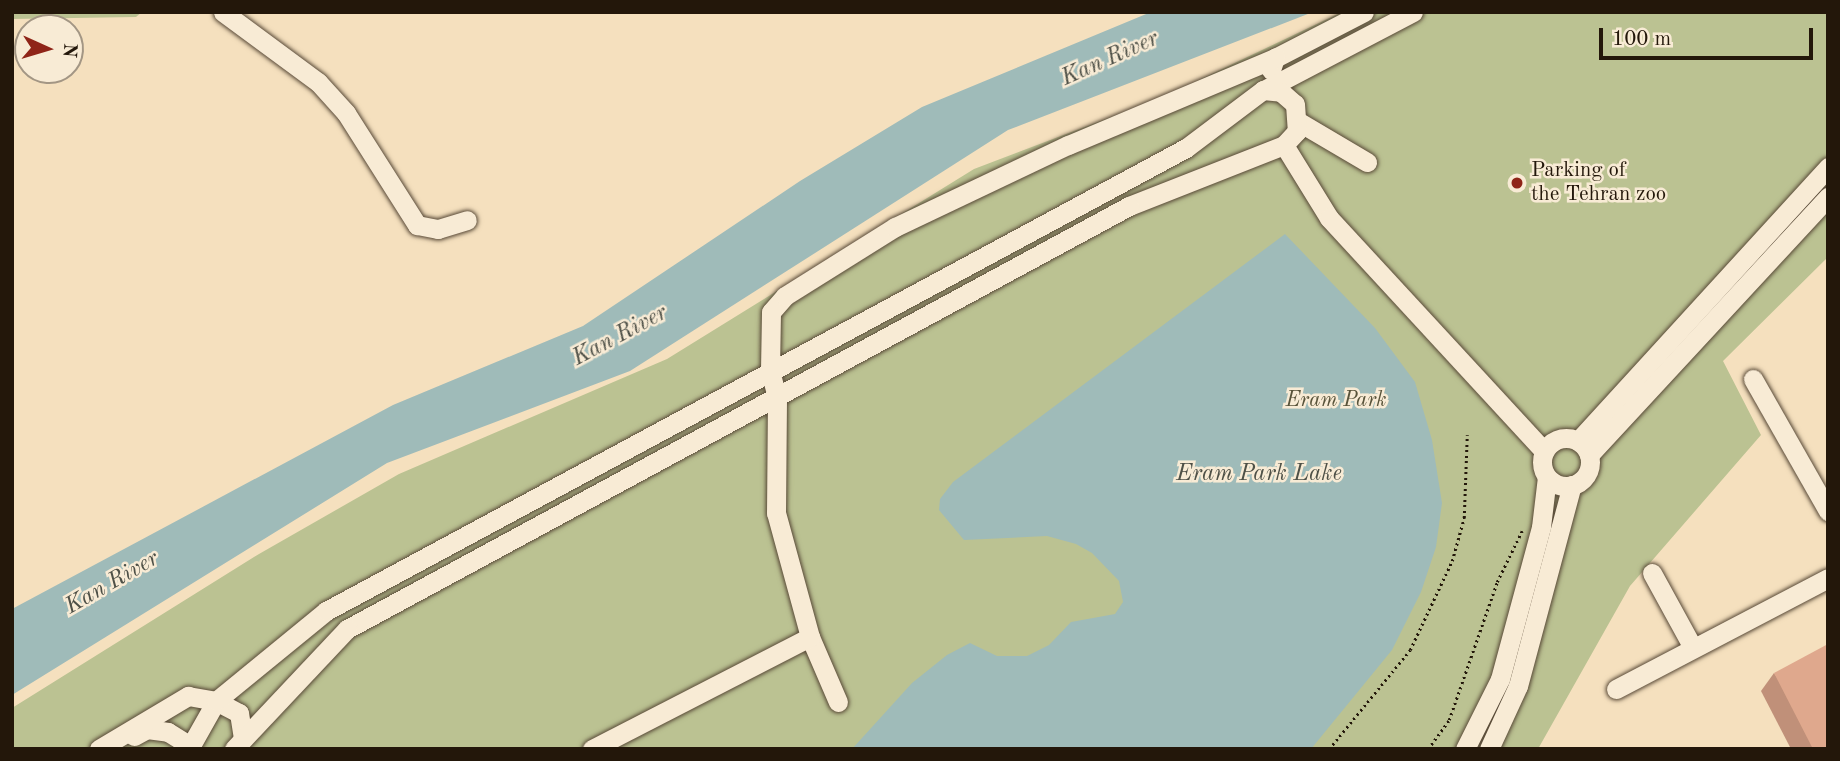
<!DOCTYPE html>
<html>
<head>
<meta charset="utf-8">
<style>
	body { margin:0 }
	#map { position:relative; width:1840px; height:761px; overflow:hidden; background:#f5e0be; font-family:"Old Standard TT",serif }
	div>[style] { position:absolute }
	.green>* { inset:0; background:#bbc292 }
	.water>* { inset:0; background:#9fbbb9 }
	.path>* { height:2.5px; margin-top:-1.25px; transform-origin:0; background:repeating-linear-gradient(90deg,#23170a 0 2px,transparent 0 5.5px) }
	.roads { filter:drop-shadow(0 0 2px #584937) drop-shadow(0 0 2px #584937) }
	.minor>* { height:19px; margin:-9.5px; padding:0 9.5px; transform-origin:9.5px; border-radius:9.5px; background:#f8ebd5 }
	.minor>.ring { margin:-9.5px; padding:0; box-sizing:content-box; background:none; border:19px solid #f8ebd5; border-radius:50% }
	.wall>* { inset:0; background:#c09079 }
	.building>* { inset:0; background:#dfa88d }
	.dots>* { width:19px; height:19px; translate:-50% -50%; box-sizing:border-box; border:4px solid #f8ebd5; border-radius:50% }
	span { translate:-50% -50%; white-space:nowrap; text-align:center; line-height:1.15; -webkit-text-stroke:5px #f8ebd5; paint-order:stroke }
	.poi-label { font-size:21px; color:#23170a }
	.left { translate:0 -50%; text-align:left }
	.park-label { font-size:21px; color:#58533a; font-style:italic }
	.water-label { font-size:23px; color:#4e5047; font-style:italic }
	.frame { position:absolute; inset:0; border:14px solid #23170a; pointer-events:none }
	.north { position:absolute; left:14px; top:14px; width:70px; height:70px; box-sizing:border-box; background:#f8ebd5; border:2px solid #a39684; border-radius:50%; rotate:94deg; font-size:19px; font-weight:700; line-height:28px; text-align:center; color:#23170a }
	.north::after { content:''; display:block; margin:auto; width:24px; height:32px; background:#8f2418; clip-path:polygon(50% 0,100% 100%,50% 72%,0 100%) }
	.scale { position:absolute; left:1599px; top:28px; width:214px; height:32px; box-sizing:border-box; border:4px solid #23170a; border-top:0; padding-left:9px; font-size:21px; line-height:24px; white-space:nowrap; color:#23170a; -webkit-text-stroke:5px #f8ebd5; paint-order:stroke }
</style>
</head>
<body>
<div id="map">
	<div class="green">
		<div style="clip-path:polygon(12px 12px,142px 12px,136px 17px,12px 19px)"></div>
		<div style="clip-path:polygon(1342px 12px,1828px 12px,1828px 257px,1723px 361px,1761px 435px,1630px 586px,1538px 749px,12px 749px,12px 708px,259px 554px,399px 474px,667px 359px,974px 169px,1161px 98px)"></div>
	</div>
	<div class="water">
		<div style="clip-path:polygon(1151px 12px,1313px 12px,1008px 130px,630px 371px,387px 463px,12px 695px,12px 609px,393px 405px,583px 326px,800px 181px,922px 107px)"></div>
		<div style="clip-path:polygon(1285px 234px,1375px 328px,1415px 382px,1432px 440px,1442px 503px,1436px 547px,1421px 592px,1392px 650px,1311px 749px,852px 749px,912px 683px,947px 655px,970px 643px,997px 656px,1027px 656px,1049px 645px,1071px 622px,1115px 614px,1123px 602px,1119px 581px,1092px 553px,1076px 544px,1047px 536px,964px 540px,939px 510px,940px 499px,953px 482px)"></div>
	</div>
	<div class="path">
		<div style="left:1329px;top:749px;width:128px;rotate:-50.7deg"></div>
		<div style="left:1410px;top:650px;width:98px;rotate:-64.7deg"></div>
		<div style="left:1452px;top:561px;width:45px;rotate:-74.4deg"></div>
		<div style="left:1464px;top:518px;width:83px;rotate:-87.9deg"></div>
		<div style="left:1428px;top:749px;width:36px;rotate:-54deg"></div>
		<div style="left:1449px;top:720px;width:146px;rotate:-70.8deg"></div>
		<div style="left:1497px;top:582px;width:57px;rotate:-63.9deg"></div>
	</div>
	<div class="roads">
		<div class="minor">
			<div style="left:223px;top:12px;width:118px;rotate:36.4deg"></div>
			<div style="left:318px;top:82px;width:42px;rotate:47.9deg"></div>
			<div style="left:346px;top:113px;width:133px;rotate:57.6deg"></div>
			<div style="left:417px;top:225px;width:21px;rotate:11deg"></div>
			<div style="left:438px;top:229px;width:30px;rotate:-17deg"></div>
			<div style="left:1271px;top:70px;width:13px;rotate:-72deg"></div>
			<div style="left:1275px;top:58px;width:100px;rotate:-27.3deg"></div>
			<div style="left:1264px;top:90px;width:168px;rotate:-27.6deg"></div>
			<div style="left:1299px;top:122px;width:79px;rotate:30.5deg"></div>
			<div style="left:1284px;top:145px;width:86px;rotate:58.3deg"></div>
			<div style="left:1329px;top:218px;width:317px;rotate:47.3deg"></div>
			<div style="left:1753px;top:379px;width:152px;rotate:60.4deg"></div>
			<div class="ring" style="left:1542px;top:438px;width:29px;height:29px"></div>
			<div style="left:1578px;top:441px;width:371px;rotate:-47.6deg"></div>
			<div style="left:1589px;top:455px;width:352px;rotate:-47.2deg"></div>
			<div style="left:1652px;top:573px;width:85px;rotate:61.3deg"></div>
			<div style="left:1616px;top:689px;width:239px;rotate:-27.6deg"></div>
			<div style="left:838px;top:702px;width:71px;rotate:-113.3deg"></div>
			<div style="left:810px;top:637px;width:129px;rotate:-105.3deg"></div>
			<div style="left:776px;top:513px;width:116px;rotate:-89.5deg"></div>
			<div style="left:777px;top:397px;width:28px;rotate:-105deg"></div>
			<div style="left:770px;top:370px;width:58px;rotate:-89deg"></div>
			<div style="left:771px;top:312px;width:21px;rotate:-49deg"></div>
			<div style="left:785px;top:296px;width:130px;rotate:-32.1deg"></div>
			<div style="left:895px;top:227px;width:191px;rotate:-25.4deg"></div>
			<div style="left:1068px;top:145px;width:225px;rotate:-22.8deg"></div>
			<div style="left:134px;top:736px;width:15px;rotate:-28deg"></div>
			<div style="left:147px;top:729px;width:21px;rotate:8deg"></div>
			<div style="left:168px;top:732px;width:26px;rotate:32deg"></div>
			<div style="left:99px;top:749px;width:104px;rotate:-30.8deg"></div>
			<div style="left:188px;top:696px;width:28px;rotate:10deg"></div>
			<div style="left:216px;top:701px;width:26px;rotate:28deg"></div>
			<div style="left:239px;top:713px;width:26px;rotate:81deg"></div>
			<div style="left:189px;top:749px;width:55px;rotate:-60.6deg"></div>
			<div style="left:216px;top:701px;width:142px;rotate:-39.3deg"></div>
			<div style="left:326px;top:611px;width:977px;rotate:-28.3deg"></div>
			<div style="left:1186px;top:148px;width:96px;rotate:-37deg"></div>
			<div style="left:1263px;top:90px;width:18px;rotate:6deg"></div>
			<div style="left:1281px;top:92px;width:18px;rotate:41deg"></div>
			<div style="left:1295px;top:104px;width:27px;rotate:86deg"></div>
			<div style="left:1297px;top:131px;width:19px;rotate:133deg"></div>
			<div style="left:1284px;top:145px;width:167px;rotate:158.5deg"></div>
			<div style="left:1129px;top:206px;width:889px;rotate:151.59deg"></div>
			<div style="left:347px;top:629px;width:165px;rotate:133.3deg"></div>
			<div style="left:592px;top:749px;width:245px;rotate:-27.2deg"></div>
			<div style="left:1465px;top:749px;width:78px;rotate:-63.4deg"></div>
			<div style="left:1500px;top:679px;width:157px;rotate:-74.9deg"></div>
			<div style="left:1541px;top:527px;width:50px;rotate:-83.2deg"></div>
			<div style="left:1489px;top:749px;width:69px;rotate:-65.3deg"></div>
			<div style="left:1518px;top:686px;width:208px;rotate:-75deg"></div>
		</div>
	</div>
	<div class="wall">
		<div style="clip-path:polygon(1774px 673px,1828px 749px,1791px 749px,1761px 691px)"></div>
	</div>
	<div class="building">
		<div style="clip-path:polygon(1828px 644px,1828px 749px,1813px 749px,1774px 673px)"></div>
	</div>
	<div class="dots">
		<div style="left:1517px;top:183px;background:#8f2418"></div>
	</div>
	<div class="poi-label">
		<span class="left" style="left:1531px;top:183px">Parking of<br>the Tehran zoo</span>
	</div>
	<div class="park-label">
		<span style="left:1336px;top:401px">Eram Park</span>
	</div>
	<div class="water-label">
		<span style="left:1110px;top:59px;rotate:-24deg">Kan River</span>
		<span style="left:620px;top:336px;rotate:-28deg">Kan River</span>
		<span style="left:1259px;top:474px">Eram Park Lake</span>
		<span style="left:112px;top:583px;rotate:-30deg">Kan River</span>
	</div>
	<div class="frame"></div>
	<div class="north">N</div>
	<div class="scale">100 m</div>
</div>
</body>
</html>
